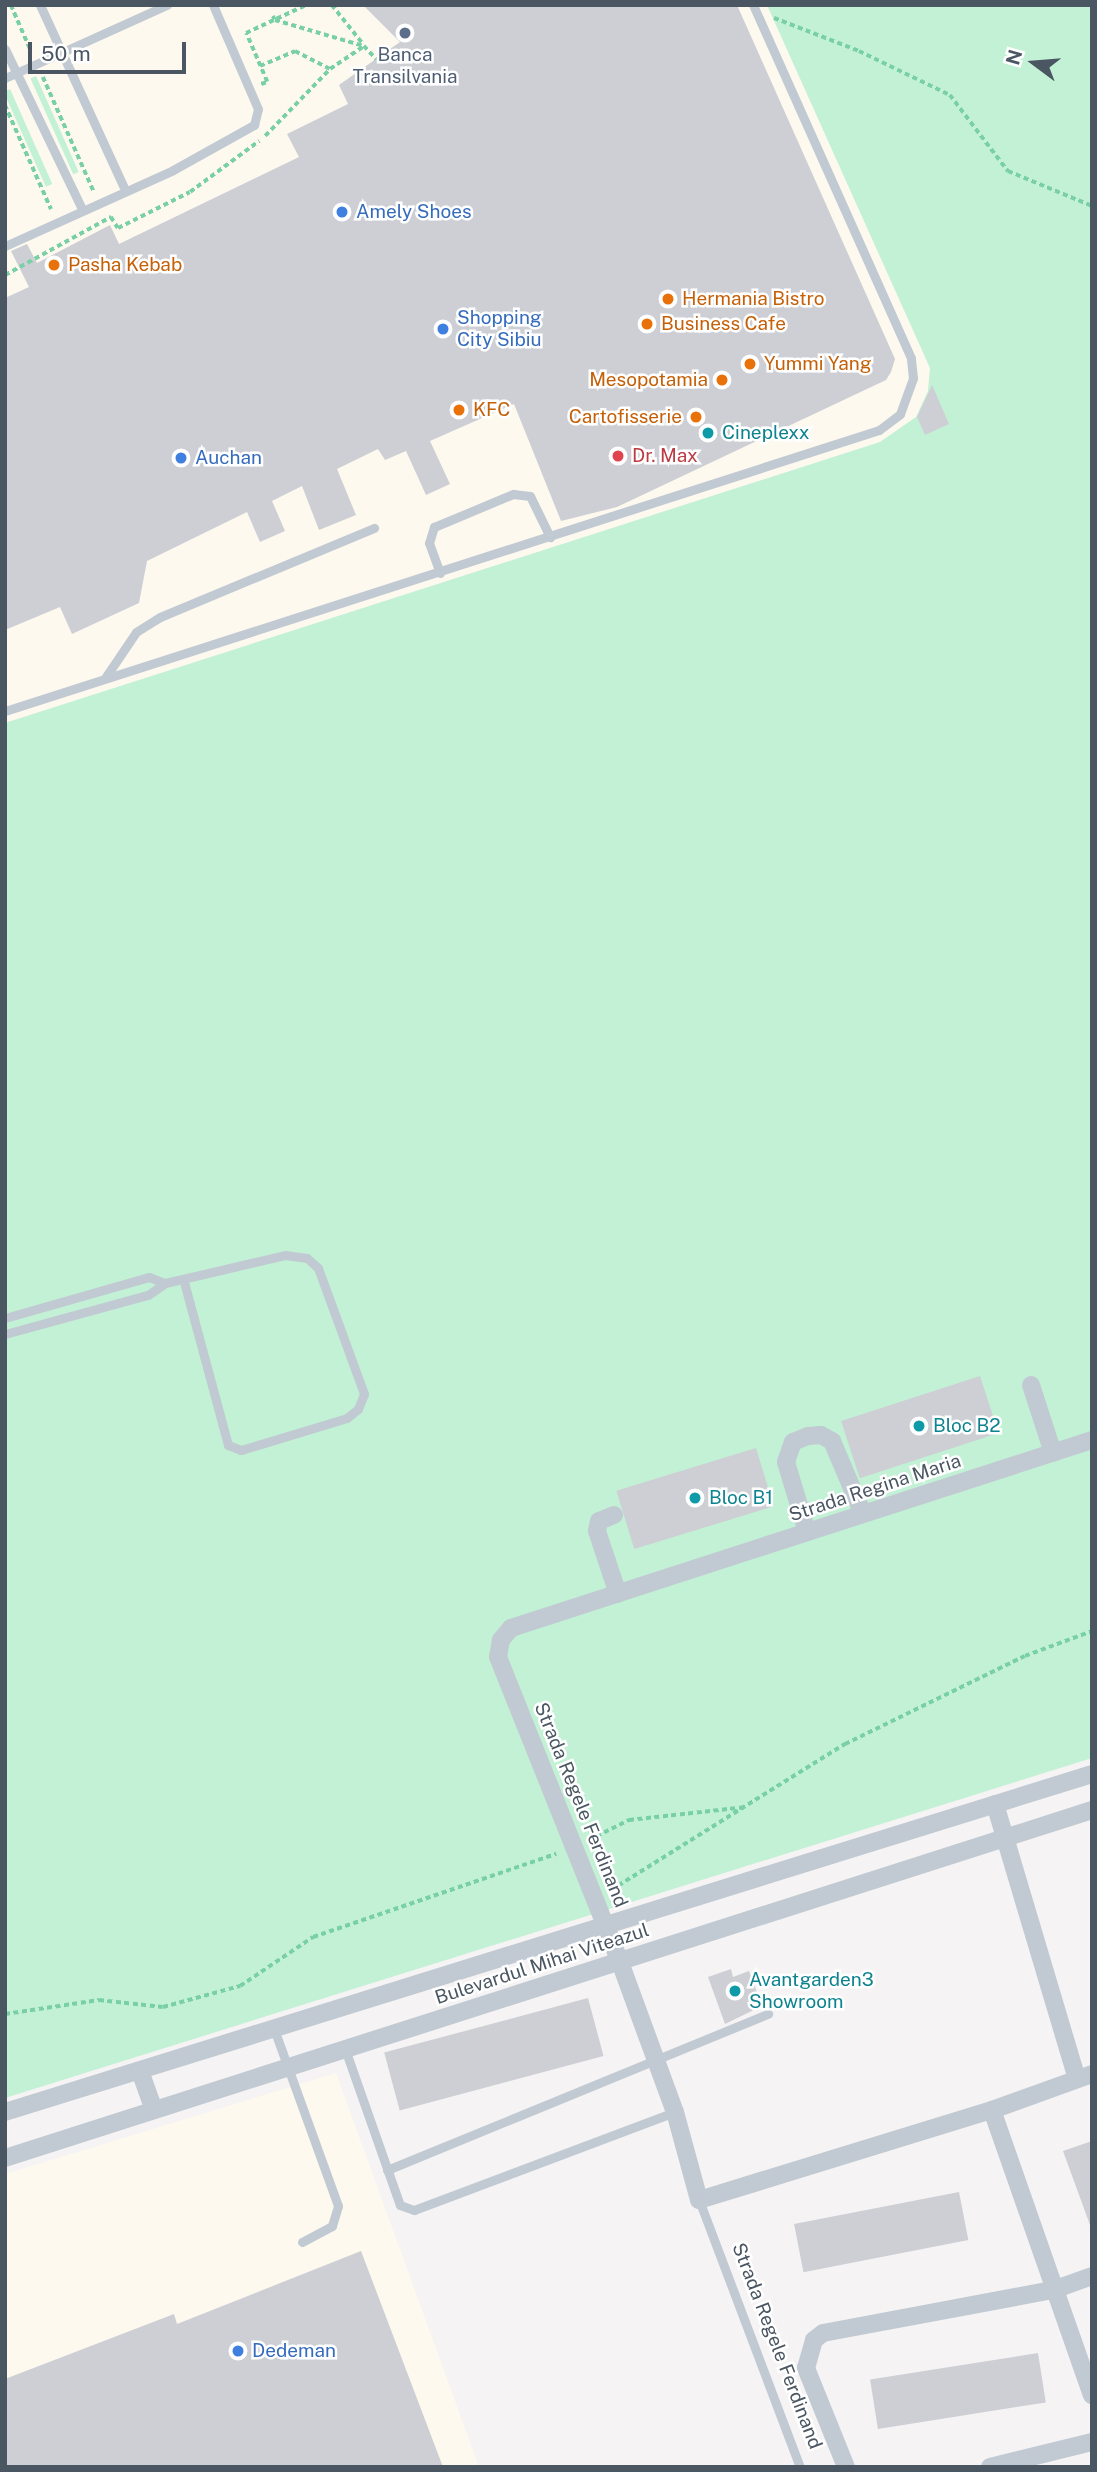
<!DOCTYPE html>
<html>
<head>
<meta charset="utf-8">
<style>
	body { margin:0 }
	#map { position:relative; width:1097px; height:2472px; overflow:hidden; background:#f5f3f3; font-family:"Public Sans",sans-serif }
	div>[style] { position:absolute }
	.commercial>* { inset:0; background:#fdf9ef }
	.green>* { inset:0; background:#c3f1d5; transform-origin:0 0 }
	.building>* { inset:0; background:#cdcfd5; transform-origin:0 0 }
	.path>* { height:3.5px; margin-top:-1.75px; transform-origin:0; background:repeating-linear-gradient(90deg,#7ad0a6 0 5px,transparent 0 8.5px) }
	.service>* { height:9px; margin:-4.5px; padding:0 4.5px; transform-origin:4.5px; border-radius:4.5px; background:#c1cad2 }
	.minor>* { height:18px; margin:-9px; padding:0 9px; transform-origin:9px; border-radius:9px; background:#c1cad2 }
	.dots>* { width:19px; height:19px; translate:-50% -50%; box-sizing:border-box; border:4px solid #fff; border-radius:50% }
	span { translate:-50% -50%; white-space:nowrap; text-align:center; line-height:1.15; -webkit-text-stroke:5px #fff; paint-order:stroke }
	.service-label { font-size:19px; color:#4e5e75 }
	.shop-label { font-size:19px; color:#366cbe }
	.left { translate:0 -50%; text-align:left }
	.food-label { font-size:19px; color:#c56008 }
	.right { translate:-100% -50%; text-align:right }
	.culture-label { font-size:19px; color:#0d838f }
	.health-label { font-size:19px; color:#be3a42 }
	.street-label { font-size:19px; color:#4a5661 }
	.frame { position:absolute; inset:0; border:7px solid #4a5661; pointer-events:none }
	.north { position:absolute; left:999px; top:28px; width:70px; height:70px; -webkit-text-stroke:5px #fff; paint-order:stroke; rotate:286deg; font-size:19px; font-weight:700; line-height:28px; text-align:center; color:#4a5661 }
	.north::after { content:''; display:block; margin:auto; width:24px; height:32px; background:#4a5661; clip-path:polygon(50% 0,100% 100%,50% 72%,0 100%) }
	.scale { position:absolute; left:28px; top:42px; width:158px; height:32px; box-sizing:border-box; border:4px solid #4a5661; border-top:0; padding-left:9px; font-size:21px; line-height:24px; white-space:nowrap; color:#4a5661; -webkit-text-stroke:5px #fff; paint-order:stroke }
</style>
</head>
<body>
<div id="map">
	<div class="commercial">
		<div style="clip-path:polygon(5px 5px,767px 5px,930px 368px,928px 391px,916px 417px,880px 442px,5px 723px)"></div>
		<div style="clip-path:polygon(336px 2073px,479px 2467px,5px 2467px,5px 2174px)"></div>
	</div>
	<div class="green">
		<div style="clip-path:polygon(767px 5px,1092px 5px,1092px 1758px,5px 2098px,5px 723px,880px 442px,916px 417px,928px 391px,930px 368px)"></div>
		<div style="left:36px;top:76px;width:105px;height:6px;rotate:66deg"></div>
		<div style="left:10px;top:89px;width:104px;height:7px;rotate:66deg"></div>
	</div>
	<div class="building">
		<div style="clip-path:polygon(363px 5px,737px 5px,895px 359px,891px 372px,886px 380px,617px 507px,561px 521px,514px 404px,430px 441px,450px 484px,426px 495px,406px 451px,385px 460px,378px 449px,337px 469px,356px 515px,319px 530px,302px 486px,272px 501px,285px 531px,260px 542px,247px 512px,147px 561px,139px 603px,72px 634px,60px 607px,5px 630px,5px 298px,29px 287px,11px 251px,27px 244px,37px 263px,110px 225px,119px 244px,299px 157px,287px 134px,348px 104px,339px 85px,400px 42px)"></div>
		<div style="clip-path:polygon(932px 385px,949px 424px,925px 435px,917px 417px)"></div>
		<div style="left:980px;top:1376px;width:60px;height:146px;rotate:72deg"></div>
		<div style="left:756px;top:1448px;width:61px;height:146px;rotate:73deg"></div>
		<div style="clip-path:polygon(731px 1969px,733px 1977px,749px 1971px,762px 2006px,725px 2024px,708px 1977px)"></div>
		<div style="left:588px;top:1998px;width:60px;height:211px;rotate:75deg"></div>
		<div style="clip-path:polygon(1092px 2141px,1092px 2225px,1090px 2225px,1063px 2151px)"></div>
		<div style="left:959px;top:2192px;width:49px;height:168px;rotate:79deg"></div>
		<div style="clip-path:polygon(361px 2251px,443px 2467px,5px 2467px,5px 2379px,174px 2314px,177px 2324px)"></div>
		<div style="left:1038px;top:2353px;width:50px;height:170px;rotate:81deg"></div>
	</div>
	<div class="path">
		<div style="left:11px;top:5px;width:50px;rotate:66.5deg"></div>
		<div style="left:332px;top:5px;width:50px;rotate:51.5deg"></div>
		<div style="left:273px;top:16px;width:4px;rotate:63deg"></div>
		<div style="left:275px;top:20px;width:93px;rotate:16.3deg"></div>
		<div style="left:774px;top:18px;width:91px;rotate:21.2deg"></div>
		<div style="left:859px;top:51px;width:101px;rotate:25.8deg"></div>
		<div style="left:950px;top:95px;width:96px;rotate:52.7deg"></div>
		<div style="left:1008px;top:171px;width:91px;rotate:22.6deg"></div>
		<div style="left:260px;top:66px;width:38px;rotate:-23deg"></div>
		<div style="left:295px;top:51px;width:39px;rotate:27deg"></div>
		<div style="left:43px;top:77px;width:126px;rotate:66.1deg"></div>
		<div style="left:261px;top:84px;width:6px;rotate:-18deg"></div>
		<div style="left:267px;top:82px;width:53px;rotate:-113.2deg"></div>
		<div style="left:246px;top:33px;width:66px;rotate:-25deg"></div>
		<div style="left:5px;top:105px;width:114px;rotate:66.1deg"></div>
		<div style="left:265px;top:136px;width:93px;rotate:-45.9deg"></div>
		<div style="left:330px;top:69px;width:41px;rotate:-34.1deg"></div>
		<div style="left:364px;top:46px;width:18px;rotate:47deg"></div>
		<div style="left:5px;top:275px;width:121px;rotate:-28.7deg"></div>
		<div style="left:111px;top:217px;width:13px;rotate:58deg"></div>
		<div style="left:118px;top:228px;width:80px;rotate:-26.6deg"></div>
		<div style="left:190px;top:192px;width:86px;rotate:-36.5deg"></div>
		<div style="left:589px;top:1840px;width:45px;rotate:-26.6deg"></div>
		<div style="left:629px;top:1820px;width:118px;rotate:-6.3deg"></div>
		<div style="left:611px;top:1890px;width:276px;rotate:-32deg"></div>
		<div style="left:845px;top:1744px;width:200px;rotate:-26.1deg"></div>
		<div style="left:1025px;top:1656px;width:72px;rotate:-20.5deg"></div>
		<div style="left:5px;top:2014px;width:95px;rotate:-8.5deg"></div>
		<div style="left:99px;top:2000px;width:64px;rotate:6.2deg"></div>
		<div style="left:163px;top:2007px;width:80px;rotate:-15.3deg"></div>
		<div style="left:240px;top:1986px;width:88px;rotate:-33.9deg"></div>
		<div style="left:313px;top:1937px;width:257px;rotate:-18.9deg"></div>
	</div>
	<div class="service">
		<div style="left:40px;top:5px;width:204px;rotate:65.3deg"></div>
		<div style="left:5px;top:49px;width:178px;rotate:64.3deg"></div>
		<div style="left:5px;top:78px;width:178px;rotate:-24.3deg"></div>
		<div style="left:5px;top:246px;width:184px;rotate:-24.3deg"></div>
		<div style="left:173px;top:170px;width:93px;rotate:-29.1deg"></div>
		<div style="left:254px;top:125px;width:16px;rotate:-76deg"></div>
		<div style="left:258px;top:109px;width:113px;rotate:-113.4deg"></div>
		<div style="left:440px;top:573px;width:32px;rotate:-110deg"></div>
		<div style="left:429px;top:543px;width:17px;rotate:-73deg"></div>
		<div style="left:434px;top:527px;width:86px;rotate:-22.7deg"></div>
		<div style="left:513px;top:494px;width:17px;rotate:7deg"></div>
		<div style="left:530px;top:496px;width:46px;rotate:64deg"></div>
		<div style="left:105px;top:678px;width:55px;rotate:-56deg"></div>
		<div style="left:136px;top:632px;width:28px;rotate:-32deg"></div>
		<div style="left:160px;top:617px;width:232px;rotate:-22.6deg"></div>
		<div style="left:5px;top:711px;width:918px;rotate:-17.82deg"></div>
		<div style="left:879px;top:430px;width:26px;rotate:-37deg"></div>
		<div style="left:900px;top:414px;width:38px;rotate:-70deg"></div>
		<div style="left:913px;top:378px;width:20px;rotate:-96deg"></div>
		<div style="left:911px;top:358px;width:387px;rotate:-114.1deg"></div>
		<div style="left:5px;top:1318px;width:150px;rotate:-15.9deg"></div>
		<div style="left:149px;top:1277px;width:17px;rotate:21deg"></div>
		<div style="left:5px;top:1334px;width:148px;rotate:-15.3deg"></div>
		<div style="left:148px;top:1295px;width:21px;rotate:-35deg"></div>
		<div style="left:165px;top:1283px;width:123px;rotate:-13.1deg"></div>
		<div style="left:285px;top:1255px;width:22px;rotate:8deg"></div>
		<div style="left:307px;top:1258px;width:15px;rotate:42deg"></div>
		<div style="left:318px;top:1268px;width:134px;rotate:69.9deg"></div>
		<div style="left:364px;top:1394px;width:16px;rotate:112deg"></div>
		<div style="left:358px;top:1409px;width:14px;rotate:141deg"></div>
		<div style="left:347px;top:1418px;width:111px;rotate:163.2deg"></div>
		<div style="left:241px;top:1450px;width:14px;rotate:-159deg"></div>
		<div style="left:228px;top:1445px;width:169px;rotate:-105.1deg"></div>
		<div style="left:274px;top:2029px;width:188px;rotate:70.1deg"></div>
		<div style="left:338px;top:2206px;width:21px;rotate:107deg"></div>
		<div style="left:332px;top:2226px;width:34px;rotate:152deg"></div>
		<div style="left:345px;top:2049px;width:165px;rotate:70.6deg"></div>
		<div style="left:400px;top:2205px;width:15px;rotate:20deg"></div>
		<div style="left:414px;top:2210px;width:279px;rotate:-20.6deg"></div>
		<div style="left:387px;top:2170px;width:412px;rotate:-22.3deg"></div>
		<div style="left:699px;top:2200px;width:285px;rotate:69.3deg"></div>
	</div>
	<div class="minor">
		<div style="left:1031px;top:1385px;width:71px;rotate:72.1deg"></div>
		<div style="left:1092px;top:1440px;width:611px;rotate:162.07deg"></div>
		<div style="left:511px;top:1628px;width:16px;rotate:130deg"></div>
		<div style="left:501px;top:1640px;width:17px;rotate:100deg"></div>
		<div style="left:498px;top:1657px;width:328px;rotate:68.2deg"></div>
		<div style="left:620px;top:1962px;width:160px;rotate:69.9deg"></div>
		<div style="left:675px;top:2112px;width:91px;rotate:74.7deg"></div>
		<div style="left:699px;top:2200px;width:307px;rotate:-17.1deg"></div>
		<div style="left:992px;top:2110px;width:106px;rotate:-19.8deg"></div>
		<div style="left:614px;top:1515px;width:16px;rotate:158deg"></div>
		<div style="left:599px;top:1521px;width:10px;rotate:101deg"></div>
		<div style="left:597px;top:1531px;width:66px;rotate:71.6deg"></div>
		<div style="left:807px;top:1532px;width:73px;rotate:-106.7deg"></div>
		<div style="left:786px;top:1462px;width:21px;rotate:-71deg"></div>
		<div style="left:793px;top:1442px;width:16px;rotate:-22deg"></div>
		<div style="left:808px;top:1436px;width:13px;rotate:-4deg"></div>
		<div style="left:821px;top:1435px;width:13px;rotate:29deg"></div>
		<div style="left:832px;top:1441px;width:79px;rotate:67deg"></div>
		<div style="left:995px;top:1804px;width:287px;rotate:73.4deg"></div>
		<div style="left:140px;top:2071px;width:41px;rotate:70.3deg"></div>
		<div style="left:992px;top:2110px;width:302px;rotate:70.7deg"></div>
		<div style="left:5px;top:2112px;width:1138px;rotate:-17.27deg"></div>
		<div style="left:5px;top:2158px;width:1141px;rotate:-17.75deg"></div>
		<div style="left:846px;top:2467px;width:107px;rotate:-112deg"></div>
		<div style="left:806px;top:2368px;width:29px;rotate:-74deg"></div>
		<div style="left:814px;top:2340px;width:11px;rotate:-38deg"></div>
		<div style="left:823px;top:2333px;width:234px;rotate:-10.6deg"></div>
		<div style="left:1053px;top:2290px;width:41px;rotate:-19.7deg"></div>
		<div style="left:990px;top:2467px;width:105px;rotate:-13.8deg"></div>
	</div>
	<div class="dots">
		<div style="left:405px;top:33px;background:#5c6f8a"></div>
		<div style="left:342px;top:212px;background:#3f7fe0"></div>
		<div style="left:54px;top:265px;background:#e8710a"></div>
		<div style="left:668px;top:299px;background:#e8710a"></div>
		<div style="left:647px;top:324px;background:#e8710a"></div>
		<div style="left:443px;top:329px;background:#3f7fe0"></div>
		<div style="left:750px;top:364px;background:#e8710a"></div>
		<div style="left:722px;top:380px;background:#e8710a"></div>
		<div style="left:459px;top:410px;background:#e8710a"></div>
		<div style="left:696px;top:417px;background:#e8710a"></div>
		<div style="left:708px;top:433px;background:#0f9aa8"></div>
		<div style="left:618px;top:456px;background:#e0444e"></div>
		<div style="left:181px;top:458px;background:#3f7fe0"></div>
		<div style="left:919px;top:1426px;background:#0f9aa8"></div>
		<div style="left:695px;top:1498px;background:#0f9aa8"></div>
		<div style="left:735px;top:1991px;background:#0f9aa8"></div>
		<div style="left:238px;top:2351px;background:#3f7fe0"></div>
	</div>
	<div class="service-label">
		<span style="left:405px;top:66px">Banca<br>Transilvania</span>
	</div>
	<div class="shop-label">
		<span class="left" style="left:356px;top:212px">Amely Shoes</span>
		<span class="left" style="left:457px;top:329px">Shopping<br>City Sibiu</span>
		<span class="left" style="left:195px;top:458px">Auchan</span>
		<span class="left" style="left:252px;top:2351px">Dedeman</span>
	</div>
	<div class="food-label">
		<span class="left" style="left:68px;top:265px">Pasha Kebab</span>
		<span class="left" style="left:682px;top:299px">Hermania Bistro</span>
		<span class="left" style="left:661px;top:324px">Business Cafe</span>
		<span class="left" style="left:764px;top:364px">Yummi Yang</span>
		<span class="right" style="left:708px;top:380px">Mesopotamia</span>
		<span class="left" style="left:473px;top:410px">KFC</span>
		<span class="right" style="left:682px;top:417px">Cartofisserie</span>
	</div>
	<div class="culture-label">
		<span class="left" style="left:722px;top:433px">Cineplexx</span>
		<span class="left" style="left:933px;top:1426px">Bloc B2</span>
		<span class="left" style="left:709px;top:1498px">Bloc B1</span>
		<span class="left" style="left:749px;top:1991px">Avantgarden3<br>Showroom</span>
	</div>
	<div class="health-label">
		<span class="left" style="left:632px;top:456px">Dr. Max</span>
	</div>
	<div class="street-label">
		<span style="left:875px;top:1488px;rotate:-18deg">Strada Regina Maria</span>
		<span style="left:581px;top:1805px;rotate:68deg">Strada Regele Ferdinand</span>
		<span style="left:542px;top:1964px;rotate:-18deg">Bulevardul Mihai Viteazul</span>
		<span style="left:777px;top:2346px;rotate:69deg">Strada Regele Ferdinand</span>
	</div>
	<div class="frame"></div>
	<div class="north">N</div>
	<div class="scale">50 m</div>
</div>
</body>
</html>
